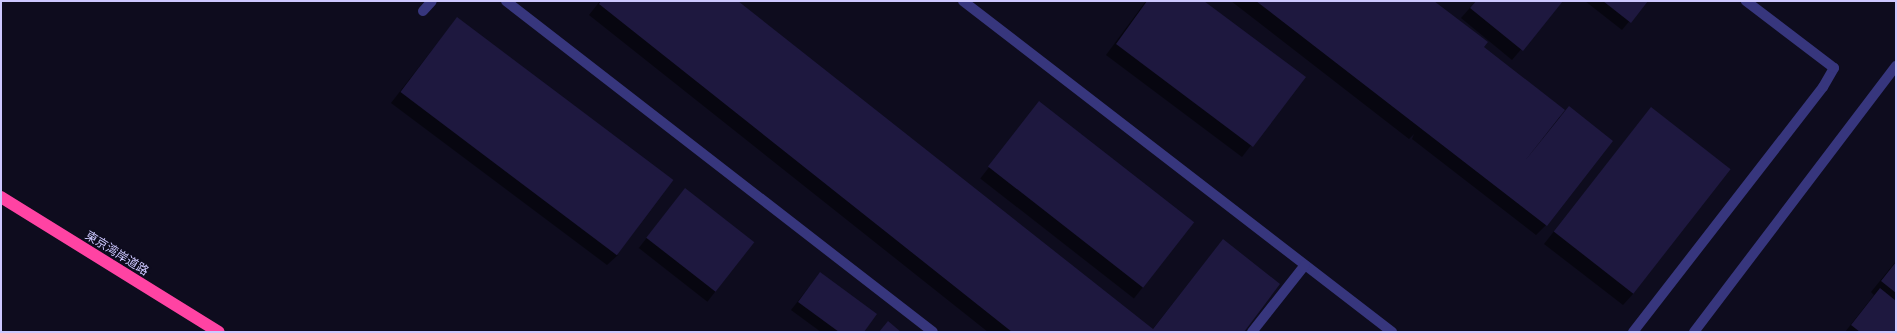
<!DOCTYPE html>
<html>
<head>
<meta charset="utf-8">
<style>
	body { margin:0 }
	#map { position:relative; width:1897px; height:333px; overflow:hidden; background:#0e0c1e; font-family:Montserrat,"Noto Sans JP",sans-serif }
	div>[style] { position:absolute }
	.shadow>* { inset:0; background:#0007; transform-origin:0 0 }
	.building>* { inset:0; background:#1e183f; transform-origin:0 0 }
	.minor>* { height:10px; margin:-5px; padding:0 5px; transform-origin:5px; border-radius:5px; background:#37367d }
	.highway>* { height:12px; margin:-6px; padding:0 6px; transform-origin:6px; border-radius:6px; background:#ff43a3 }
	span { translate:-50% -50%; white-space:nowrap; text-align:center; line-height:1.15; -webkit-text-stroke:3.5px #0e0c1e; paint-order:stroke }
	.street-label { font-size:12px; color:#cdc8ff }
	.frame { position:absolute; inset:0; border:2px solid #cdc8ff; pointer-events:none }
</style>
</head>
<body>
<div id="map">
	<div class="shadow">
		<div style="clip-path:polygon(600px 1px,737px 1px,1152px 330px,1223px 240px,1242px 332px,988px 332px,589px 15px)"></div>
		<div style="clip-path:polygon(1146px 1px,1203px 1px,1304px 77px,1242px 157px,1106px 55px)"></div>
		<div style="clip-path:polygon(1231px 1px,1433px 1px,1479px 52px,1560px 117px,1569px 108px,1546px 225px,1536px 235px,1412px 139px,1414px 134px,1409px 139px)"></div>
		<div style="clip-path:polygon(1476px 1px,1562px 1px,1512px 60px,1461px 18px)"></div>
		<div style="clip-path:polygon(1585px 1px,1646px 1px,1622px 30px)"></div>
		<div style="clip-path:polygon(457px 18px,618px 255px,607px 265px,391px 103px)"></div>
		<div style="left:1040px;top:102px;width:195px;height:97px;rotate:38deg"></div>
		<div style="clip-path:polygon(1651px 108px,1633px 294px,1623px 305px,1544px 244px)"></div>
		<div style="left:685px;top:189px;width:87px;height:75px;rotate:38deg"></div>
		<div style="clip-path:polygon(1896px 261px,1896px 332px,1845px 332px,1874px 295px,1871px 292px)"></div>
		<div style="clip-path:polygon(820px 273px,863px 332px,821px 332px,791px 310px)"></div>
	</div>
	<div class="building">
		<div style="clip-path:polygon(601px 1px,738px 1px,1153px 329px,1223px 239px,1280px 284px,1244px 332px,1012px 332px,599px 4px)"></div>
		<div style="clip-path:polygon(1147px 1px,1204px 1px,1306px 77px,1253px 147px,1116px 44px)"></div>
		<div style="clip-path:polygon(1256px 1px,1434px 1px,1488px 42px,1484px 47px,1565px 110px,1524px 162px,1569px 106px,1613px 141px,1547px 226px)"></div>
		<div style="clip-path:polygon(1476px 1px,1563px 1px,1523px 51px,1470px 8px)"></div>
		<div style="clip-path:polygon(1603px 1px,1648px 1px,1631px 23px)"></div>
		<div style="left:457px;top:17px;width:271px;height:94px;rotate:37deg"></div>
		<div style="left:1039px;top:101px;width:197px;height:83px;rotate:38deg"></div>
		<div style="left:1651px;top:107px;width:101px;height:158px;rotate:38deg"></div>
		<div style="left:685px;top:188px;width:88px;height:63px;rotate:38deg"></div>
		<div style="clip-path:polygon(1896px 262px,1896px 293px,1881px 281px)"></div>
		<div style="clip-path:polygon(820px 272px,877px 314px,864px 332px,839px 332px,798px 302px)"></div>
		<div style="clip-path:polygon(1880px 288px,1896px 301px,1896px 332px,1860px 332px,1851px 325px)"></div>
		<div style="clip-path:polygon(888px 321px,901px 332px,879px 332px)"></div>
	</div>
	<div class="minor">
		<div style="left:506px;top:1px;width:540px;rotate:37.78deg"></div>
		<div style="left:963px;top:1px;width:542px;rotate:37.65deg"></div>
		<div style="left:423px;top:11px;width:13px;rotate:-48deg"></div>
		<div style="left:1252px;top:332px;width:85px;rotate:-51.7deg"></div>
		<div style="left:1633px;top:332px;width:310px;rotate:-52.2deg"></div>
		<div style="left:1823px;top:87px;width:22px;rotate:-60deg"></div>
		<div style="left:1834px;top:68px;width:111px;rotate:-142.7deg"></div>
		<div style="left:1694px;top:332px;width:334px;rotate:-52.8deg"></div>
	</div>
	<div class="highway">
		<div style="left:1px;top:197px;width:256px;rotate:31.8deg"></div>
	</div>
	<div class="street-label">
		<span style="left:117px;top:253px;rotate:32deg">東京湾岸道路</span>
	</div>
	<div class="frame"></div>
</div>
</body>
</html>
